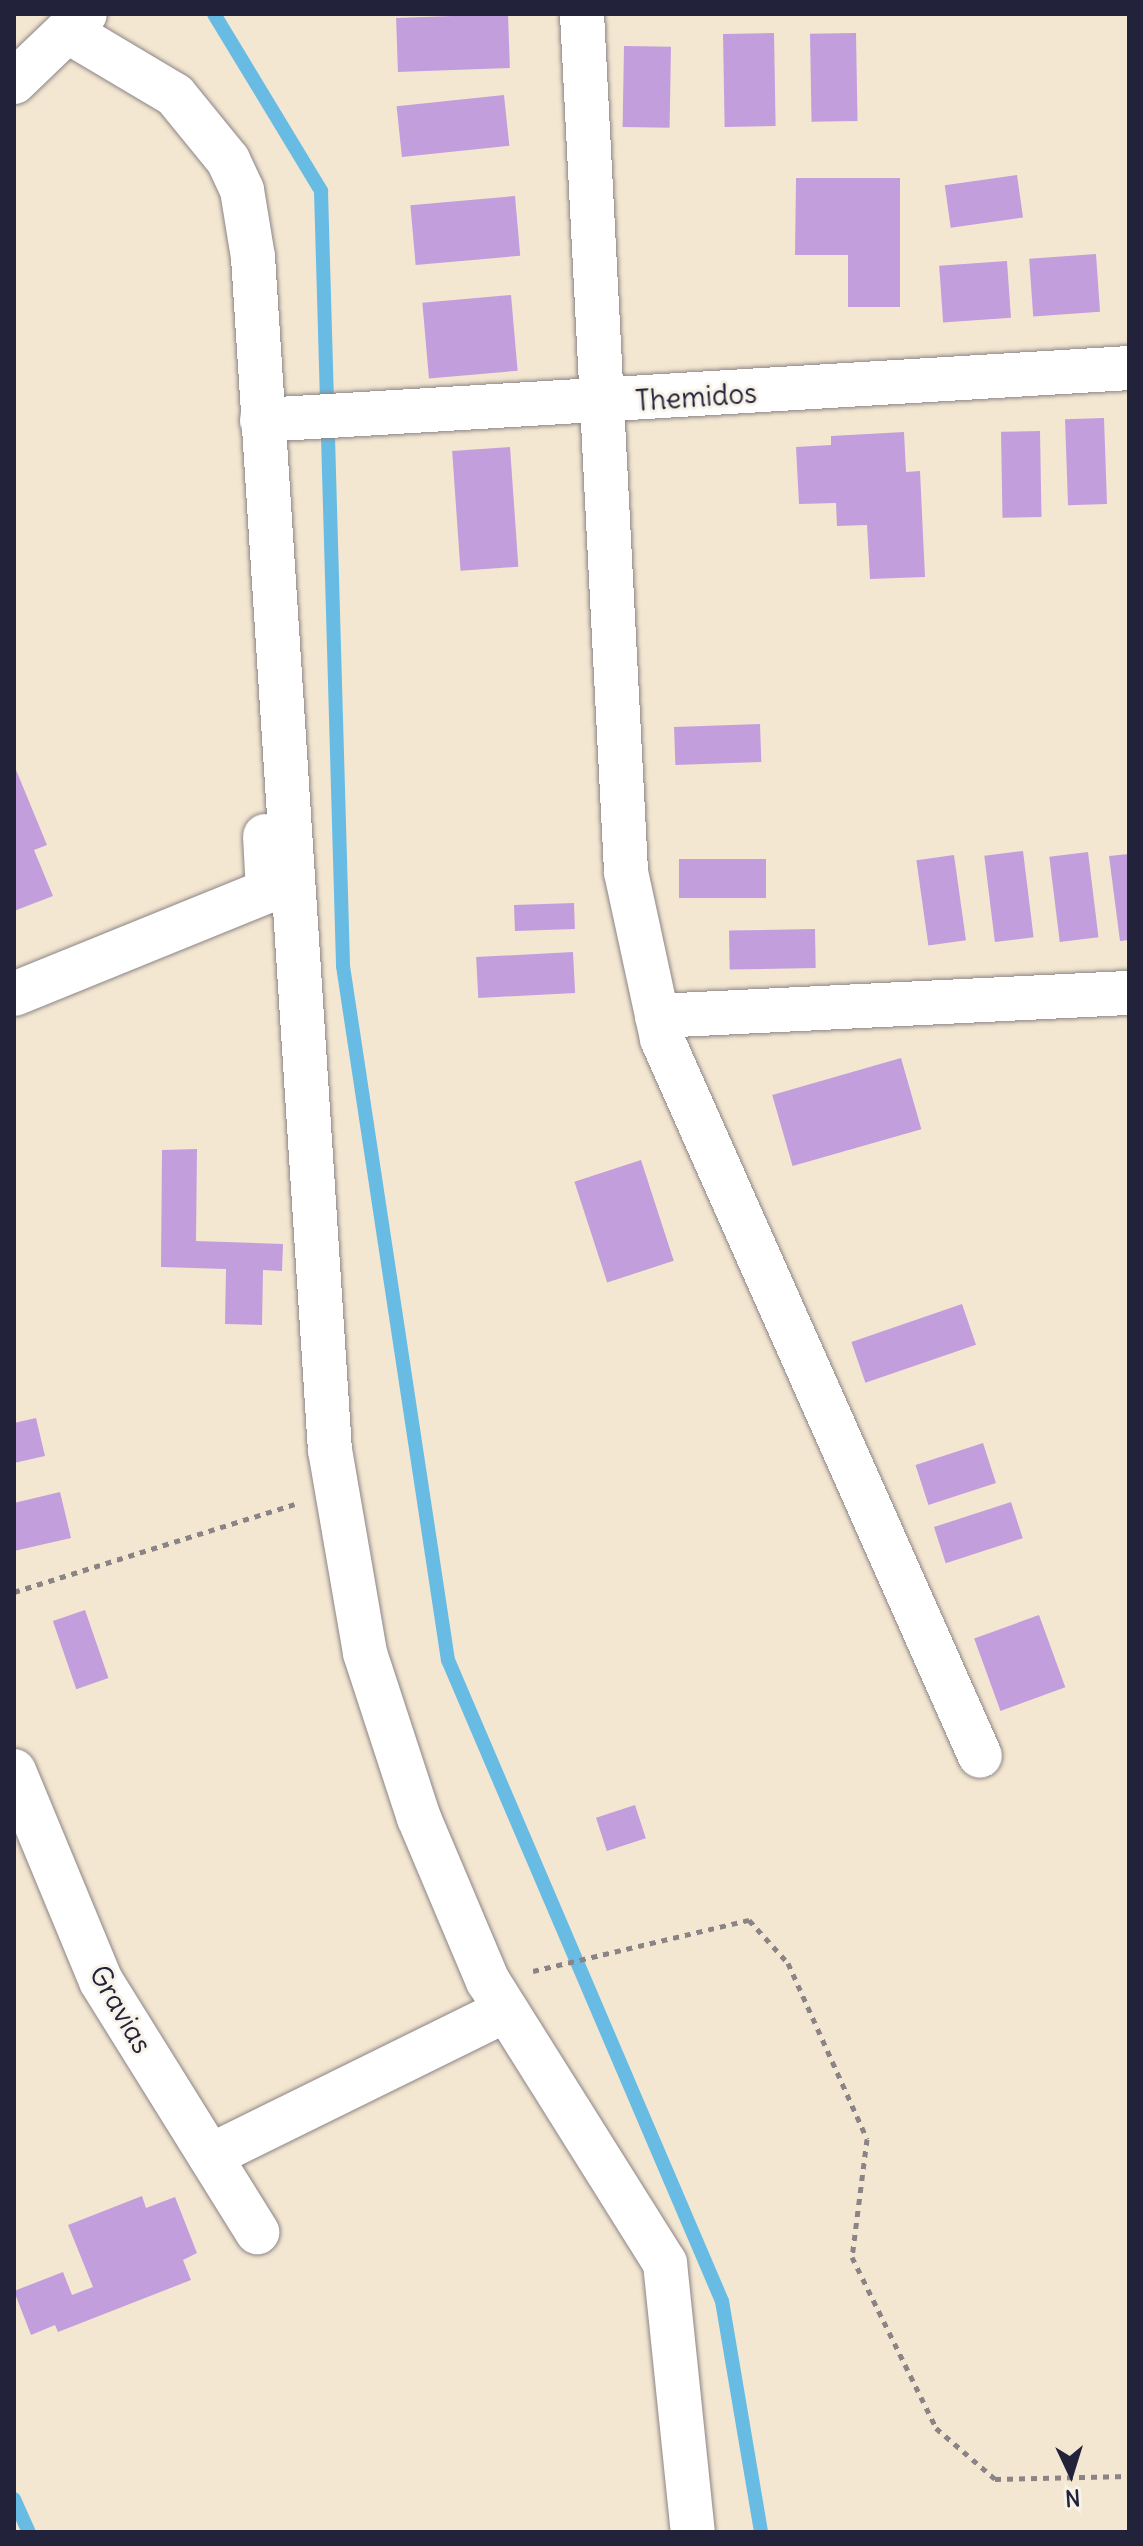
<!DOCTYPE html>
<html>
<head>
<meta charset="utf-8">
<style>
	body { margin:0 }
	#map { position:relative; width:1143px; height:2546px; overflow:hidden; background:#f4e7d1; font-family:Delius,sans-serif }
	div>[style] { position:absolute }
	.stream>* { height:14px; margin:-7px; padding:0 7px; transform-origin:7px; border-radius:7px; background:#68bce4 }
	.building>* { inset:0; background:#c39edd; transform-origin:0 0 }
	.path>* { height:5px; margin-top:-2.5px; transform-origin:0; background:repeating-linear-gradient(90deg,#8b8486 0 6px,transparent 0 12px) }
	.roads { filter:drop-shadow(0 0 2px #8b8486) drop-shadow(0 0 2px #8b8486) }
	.minor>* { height:44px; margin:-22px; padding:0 22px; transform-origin:22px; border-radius:22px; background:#fff }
	.major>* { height:44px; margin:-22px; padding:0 22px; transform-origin:22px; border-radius:22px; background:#fff }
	span { translate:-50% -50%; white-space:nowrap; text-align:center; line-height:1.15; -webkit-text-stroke:6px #f7f3e8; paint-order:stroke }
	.street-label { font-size:28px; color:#22223b }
	.frame { position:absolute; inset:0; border:16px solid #22223b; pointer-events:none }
	.north { position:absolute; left:1031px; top:2434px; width:80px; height:80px; -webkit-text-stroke:6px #f7f3e8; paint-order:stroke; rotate:176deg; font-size:22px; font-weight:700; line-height:32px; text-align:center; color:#22223b }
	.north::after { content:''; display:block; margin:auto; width:28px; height:36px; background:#22223b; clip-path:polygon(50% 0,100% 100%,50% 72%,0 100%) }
</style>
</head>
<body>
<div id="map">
	<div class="stream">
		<div style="left:214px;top:14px;width:207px;rotate:58.8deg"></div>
		<div style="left:321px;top:191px;width:775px;rotate:88.37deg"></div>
		<div style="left:343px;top:966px;width:702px;rotate:81.4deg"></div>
		<div style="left:448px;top:1660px;width:697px;rotate:66.86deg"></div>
		<div style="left:722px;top:2301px;width:234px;rotate:80.4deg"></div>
		<div style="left:14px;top:2499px;width:36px;rotate:66deg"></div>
	</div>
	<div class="building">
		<div style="left:508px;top:14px;width:54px;height:112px;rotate:88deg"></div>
		<div style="left:774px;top:33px;width:93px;height:51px;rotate:89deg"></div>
		<div style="left:856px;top:33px;width:88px;height:46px;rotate:89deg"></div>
		<div style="left:624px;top:46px;width:47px;height:81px;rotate:1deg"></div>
		<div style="left:504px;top:95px;width:51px;height:108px;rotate:84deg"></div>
		<div style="left:1017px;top:175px;width:43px;height:73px;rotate:82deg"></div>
		<div style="clip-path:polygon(796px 178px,900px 178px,900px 307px,848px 307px,848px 255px,795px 255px)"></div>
		<div style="left:515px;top:196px;width:60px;height:105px;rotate:85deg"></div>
		<div style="left:1096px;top:254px;width:58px;height:67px;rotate:86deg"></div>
		<div style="left:1007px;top:261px;width:57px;height:68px;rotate:86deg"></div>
		<div style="left:511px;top:295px;width:76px;height:89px;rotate:85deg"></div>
		<div style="left:1104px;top:418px;width:86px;height:39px;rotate:88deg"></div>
		<div style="left:1040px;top:431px;width:86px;height:39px;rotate:89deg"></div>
		<div style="clip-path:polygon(904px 432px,906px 472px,920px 471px,925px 577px,870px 579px,867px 525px,837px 526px,836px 503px,799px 504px,796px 447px,831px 445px,831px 436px)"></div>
		<div style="left:510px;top:447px;width:120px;height:58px;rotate:86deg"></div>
		<div style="left:760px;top:724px;width:38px;height:86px;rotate:88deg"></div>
		<div style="clip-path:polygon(14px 765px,47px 845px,34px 850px,53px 896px,14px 911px)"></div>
		<div style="left:1023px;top:851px;width:87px;height:39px;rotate:83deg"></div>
		<div style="left:1088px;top:852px;width:86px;height:39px;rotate:83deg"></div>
		<div style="clip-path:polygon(1129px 854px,1129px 940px,1120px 941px,1109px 856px)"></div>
		<div style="left:954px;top:855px;width:86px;height:38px;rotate:82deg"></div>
		<div style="left:766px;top:859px;width:39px;height:87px;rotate:90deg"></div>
		<div style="left:574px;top:903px;width:26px;height:60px;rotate:88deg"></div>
		<div style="left:815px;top:929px;width:39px;height:86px;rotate:89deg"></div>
		<div style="left:573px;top:952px;width:41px;height:97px;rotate:87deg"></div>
		<div style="left:901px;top:1058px;width:74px;height:134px;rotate:74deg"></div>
		<div style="clip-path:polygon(197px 1149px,196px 1241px,283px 1244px,282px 1271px,263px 1270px,262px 1325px,225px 1324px,226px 1269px,161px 1267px,162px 1150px)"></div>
		<div style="left:641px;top:1160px;width:106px;height:70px;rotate:72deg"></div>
		<div style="left:962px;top:1304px;width:43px;height:117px;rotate:71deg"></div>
		<div style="clip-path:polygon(36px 1418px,45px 1456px,14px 1463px,14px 1423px)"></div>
		<div style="left:983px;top:1443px;width:42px;height:71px;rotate:72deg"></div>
		<div style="clip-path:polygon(60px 1492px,71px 1538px,14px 1551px,14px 1503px)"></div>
		<div style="left:1011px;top:1502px;width:38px;height:81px;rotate:72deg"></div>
		<div style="left:85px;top:1610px;width:72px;height:34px;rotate:71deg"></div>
		<div style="left:1039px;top:1615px;width:77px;height:69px;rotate:70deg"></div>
		<div style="left:635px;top:1805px;width:35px;height:41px;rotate:72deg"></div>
		<div style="clip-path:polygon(142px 2196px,146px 2208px,175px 2197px,197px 2253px,183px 2260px,191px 2280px,58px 2332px,55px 2325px,31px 2335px,14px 2291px,63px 2272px,72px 2295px,93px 2287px,68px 2225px)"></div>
	</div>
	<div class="path">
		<div style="left:14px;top:1592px;width:294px;rotate:-17.4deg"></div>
		<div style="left:533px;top:1971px;width:222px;rotate:-13.3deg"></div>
		<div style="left:749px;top:1920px;width:58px;rotate:47.8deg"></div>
		<div style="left:788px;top:1963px;width:193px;rotate:65.8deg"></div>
		<div style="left:867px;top:2139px;width:119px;rotate:97.2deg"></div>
		<div style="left:852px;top:2257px;width:191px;rotate:63.8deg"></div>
		<div style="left:936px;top:2428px;width:78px;rotate:40.8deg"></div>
		<div style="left:995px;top:2479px;width:134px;rotate:-1.3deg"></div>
	</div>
	<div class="roads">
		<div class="minor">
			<div style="left:582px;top:14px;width:859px;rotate:87.06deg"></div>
			<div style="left:626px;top:872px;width:171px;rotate:77.8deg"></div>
			<div style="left:662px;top:1039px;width:784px;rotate:66.08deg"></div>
			<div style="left:69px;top:32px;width:123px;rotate:30.7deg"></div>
			<div style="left:175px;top:95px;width:84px;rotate:50.8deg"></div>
			<div style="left:228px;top:160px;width:33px;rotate:65deg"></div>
			<div style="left:242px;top:190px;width:68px;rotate:80.7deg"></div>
			<div style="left:253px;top:257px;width:1195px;rotate:86.31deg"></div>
			<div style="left:330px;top:1450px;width:206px;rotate:80.2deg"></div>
			<div style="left:365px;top:1653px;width:174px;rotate:71.9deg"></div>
			<div style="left:419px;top:1818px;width:177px;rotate:67.1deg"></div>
			<div style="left:488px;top:1981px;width:333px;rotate:57.9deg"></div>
			<div style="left:665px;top:2263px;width:270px;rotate:84.1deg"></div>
			<div style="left:262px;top:420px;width:869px;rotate:-3.43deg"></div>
			<div style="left:14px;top:994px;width:274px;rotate:-22.1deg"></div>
			<div style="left:268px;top:891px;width:55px;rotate:-93.1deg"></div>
			<div style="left:657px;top:1016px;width:473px;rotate:-2.8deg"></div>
			<div style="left:14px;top:1771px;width:227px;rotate:67.5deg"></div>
			<div style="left:101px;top:1981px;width:296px;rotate:58.1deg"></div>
			<div style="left:210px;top:2156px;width:326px;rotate:-26.2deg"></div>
		</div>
		<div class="major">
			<div style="left:14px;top:82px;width:98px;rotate:-43.8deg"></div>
		</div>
	</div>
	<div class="street-label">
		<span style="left:696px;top:397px;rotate:-4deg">Themidos</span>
		<span style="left:121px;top:2009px;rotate:60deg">Gravias</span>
	</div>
	<div class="frame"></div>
	<div class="north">N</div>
</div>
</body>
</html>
